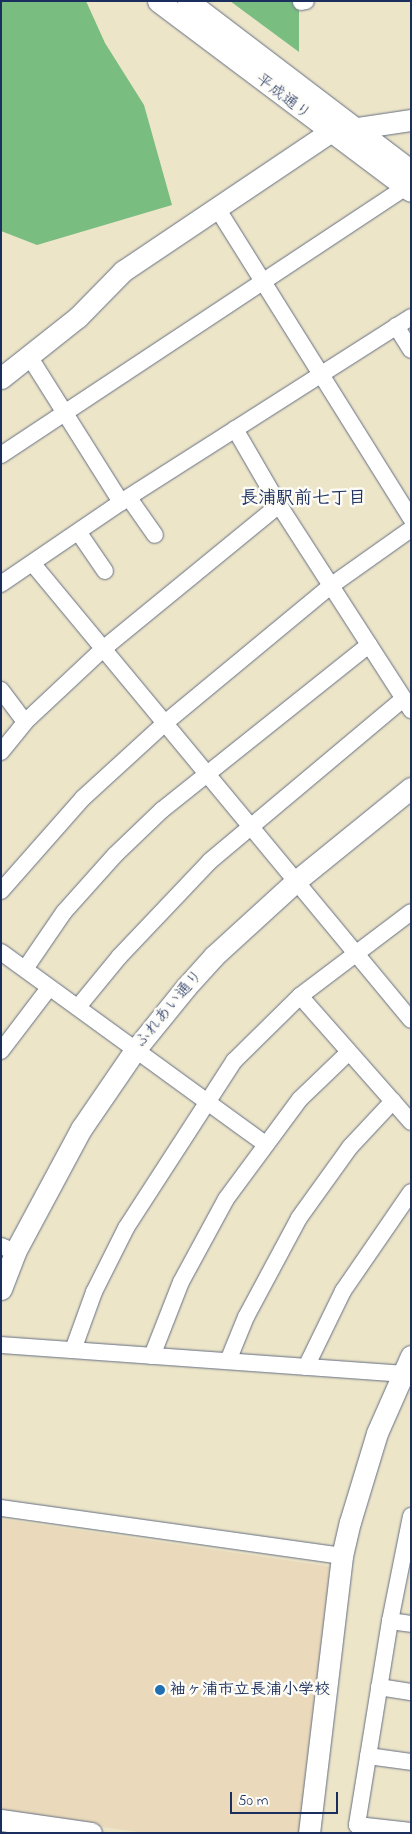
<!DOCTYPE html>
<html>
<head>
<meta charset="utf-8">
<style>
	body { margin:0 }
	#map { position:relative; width:412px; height:1834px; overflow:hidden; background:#ede5c8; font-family:"Indie Flower","Klee One",sans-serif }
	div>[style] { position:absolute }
	.built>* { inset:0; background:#ead9ba }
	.forest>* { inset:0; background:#7abd80 }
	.roads { filter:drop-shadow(0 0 1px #646f83) drop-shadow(0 0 1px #646f83) }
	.minor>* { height:16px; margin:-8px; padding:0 8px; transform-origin:8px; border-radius:8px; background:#fff }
	.tertiary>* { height:21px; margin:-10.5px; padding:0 10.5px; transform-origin:10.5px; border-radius:10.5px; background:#fff }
	.dots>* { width:14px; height:14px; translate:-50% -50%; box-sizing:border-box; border:2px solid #fdfcf7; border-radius:50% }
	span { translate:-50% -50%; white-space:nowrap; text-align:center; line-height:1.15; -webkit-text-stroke:5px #fdfcf7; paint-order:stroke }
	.street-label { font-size:16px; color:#1b2f5e }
	.poi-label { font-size:16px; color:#1b2f5e; font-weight:700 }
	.left { translate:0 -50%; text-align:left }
	.neighbourhood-label { font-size:18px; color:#1b2f5e; font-weight:700 }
	.frame { position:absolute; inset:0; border:2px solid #1b2f5e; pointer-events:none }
	.scale { position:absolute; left:230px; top:1792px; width:108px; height:22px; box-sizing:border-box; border:2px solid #1b2f5e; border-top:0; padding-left:6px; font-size:15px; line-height:18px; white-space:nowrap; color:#1b2f5e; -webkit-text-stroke:4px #fdfcf7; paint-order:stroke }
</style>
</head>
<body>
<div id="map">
	<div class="built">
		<div style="clip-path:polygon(1px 1519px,333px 1567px,302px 1833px,146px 1833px,1px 1813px)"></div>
	</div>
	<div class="forest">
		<div style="clip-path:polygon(1px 1px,86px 1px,105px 43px,144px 105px,172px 205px,37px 245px,1px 231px)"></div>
		<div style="clip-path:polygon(230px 1px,299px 1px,299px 52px)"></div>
	</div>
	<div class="roads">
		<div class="minor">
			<div style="left:301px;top:2px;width:5px;rotate:-11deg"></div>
			<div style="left:217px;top:208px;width:366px;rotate:58deg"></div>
			<div style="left:396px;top:326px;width:28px;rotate:58deg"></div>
			<div style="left:29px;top:356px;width:173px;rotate:57.8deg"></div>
			<div style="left:235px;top:429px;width:88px;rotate:59.9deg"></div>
			<div style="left:279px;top:505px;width:244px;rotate:57.2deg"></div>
			<div style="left:1px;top:455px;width:486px;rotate:-33.5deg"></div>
			<div style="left:129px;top:498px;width:45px;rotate:54.9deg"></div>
			<div style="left:79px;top:533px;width:46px;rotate:55.6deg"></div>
			<div style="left:33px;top:564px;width:592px;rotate:50.34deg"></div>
			<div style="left:1px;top:584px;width:145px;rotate:-34.3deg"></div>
			<div style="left:121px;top:502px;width:344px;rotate:-32.5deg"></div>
			<div style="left:1px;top:690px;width:40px;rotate:53deg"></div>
			<div style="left:1px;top:752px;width:38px;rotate:-51deg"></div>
			<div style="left:25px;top:722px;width:107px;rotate:-43.1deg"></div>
			<div style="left:103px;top:649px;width:227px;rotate:-39.3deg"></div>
			<div style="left:1px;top:891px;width:124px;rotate:-48.6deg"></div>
			<div style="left:83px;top:798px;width:111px;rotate:-42.4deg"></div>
			<div style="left:165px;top:723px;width:217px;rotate:-39.6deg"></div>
			<div style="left:332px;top:585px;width:97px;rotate:-35.3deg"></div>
			<div style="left:1px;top:952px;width:326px;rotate:36deg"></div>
			<div style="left:25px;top:969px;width:69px;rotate:-55.6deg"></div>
			<div style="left:64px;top:912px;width:76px;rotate:-48.2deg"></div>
			<div style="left:115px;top:855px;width:65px;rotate:-43.8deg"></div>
			<div style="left:162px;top:810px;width:265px;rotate:-38.6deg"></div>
			<div style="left:300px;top:996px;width:168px;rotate:48.6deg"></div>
			<div style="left:78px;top:1007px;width:65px;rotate:-50.6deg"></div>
			<div style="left:119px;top:957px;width:132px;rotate:-46.5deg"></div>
			<div style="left:210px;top:861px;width:252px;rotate:-40deg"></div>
			<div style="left:1px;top:1051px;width:79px;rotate:-52.7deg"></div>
			<div style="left:1px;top:1246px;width:15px;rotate:23deg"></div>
			<div style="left:1px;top:1345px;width:401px;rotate:4.1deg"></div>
			<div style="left:73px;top:1350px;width:62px;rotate:-70.1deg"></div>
			<div style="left:94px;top:1292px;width:72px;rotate:-63.4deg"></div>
			<div style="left:126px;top:1228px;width:199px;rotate:-57.1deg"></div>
			<div style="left:234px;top:1061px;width:93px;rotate:-44.6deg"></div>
			<div style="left:300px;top:996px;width:139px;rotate:-37.1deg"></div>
			<div style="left:152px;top:1356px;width:79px;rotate:-68.6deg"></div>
			<div style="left:181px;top:1282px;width:94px;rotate:-61.5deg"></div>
			<div style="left:226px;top:1199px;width:124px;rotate:-53.5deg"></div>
			<div style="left:300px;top:1099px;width:66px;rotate:-43.8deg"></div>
			<div style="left:228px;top:1361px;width:48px;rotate:-67.8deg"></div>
			<div style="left:246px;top:1317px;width:112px;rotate:-61.8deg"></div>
			<div style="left:299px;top:1218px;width:87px;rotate:-54.3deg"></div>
			<div style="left:350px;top:1147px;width:63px;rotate:-46.9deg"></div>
			<div style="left:306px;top:1367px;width:85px;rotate:-64deg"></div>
			<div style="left:343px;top:1291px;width:120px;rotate:-55.5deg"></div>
			<div style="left:1px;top:1508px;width:344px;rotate:8deg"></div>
			<div style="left:411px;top:1516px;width:107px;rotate:101.3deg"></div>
			<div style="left:390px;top:1621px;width:207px;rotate:99.2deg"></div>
			<div style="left:357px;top:1825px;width:54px;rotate:6.3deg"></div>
			<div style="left:390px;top:1621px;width:21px;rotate:8deg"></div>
			<div style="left:379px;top:1687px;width:32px;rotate:9deg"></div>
			<div style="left:368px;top:1756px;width:43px;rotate:7.9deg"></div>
		</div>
		<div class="tertiary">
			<div style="left:158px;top:1px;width:316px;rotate:36.9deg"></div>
			<div style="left:188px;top:1px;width:280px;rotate:37.3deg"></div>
			<div style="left:1px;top:378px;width:98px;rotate:-38.4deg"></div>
			<div style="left:78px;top:317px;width:64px;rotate:-45.6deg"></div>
			<div style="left:123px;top:271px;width:249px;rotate:-33.9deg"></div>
			<div style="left:330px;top:132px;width:82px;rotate:-8.4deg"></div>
			<div style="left:1px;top:1289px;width:40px;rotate:-69deg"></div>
			<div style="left:15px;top:1252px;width:140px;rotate:-61.8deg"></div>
			<div style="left:81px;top:1129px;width:96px;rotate:-55.6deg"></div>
			<div style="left:135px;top:1050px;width:81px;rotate:-51deg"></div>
			<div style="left:186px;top:987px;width:42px;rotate:-47.9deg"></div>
			<div style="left:214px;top:956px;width:111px;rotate:-42.4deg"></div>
			<div style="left:296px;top:881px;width:148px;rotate:-39deg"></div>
			<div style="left:1px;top:1820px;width:91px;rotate:8.2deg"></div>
			<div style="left:309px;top:1833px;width:279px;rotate:-83.2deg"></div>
			<div style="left:342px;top:1556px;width:35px;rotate:-77deg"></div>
			<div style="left:350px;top:1522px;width:93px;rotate:-73.1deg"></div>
			<div style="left:377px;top:1433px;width:84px;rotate:-66.2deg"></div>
		</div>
	</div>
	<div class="dots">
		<div style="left:160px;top:1690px;background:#1f6fb2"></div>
	</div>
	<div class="street-label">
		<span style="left:283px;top:97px;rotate:37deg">平成通り</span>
		<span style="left:169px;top:1009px;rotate:-50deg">ふれあい通り</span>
	</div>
	<div class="poi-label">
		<span class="left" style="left:170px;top:1690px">袖ヶ浦市立長浦小学校</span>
	</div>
	<div class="neighbourhood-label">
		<span style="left:303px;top:499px">長浦駅前七丁目</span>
	</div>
	<div class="frame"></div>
	<div class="scale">50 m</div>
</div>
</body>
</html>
